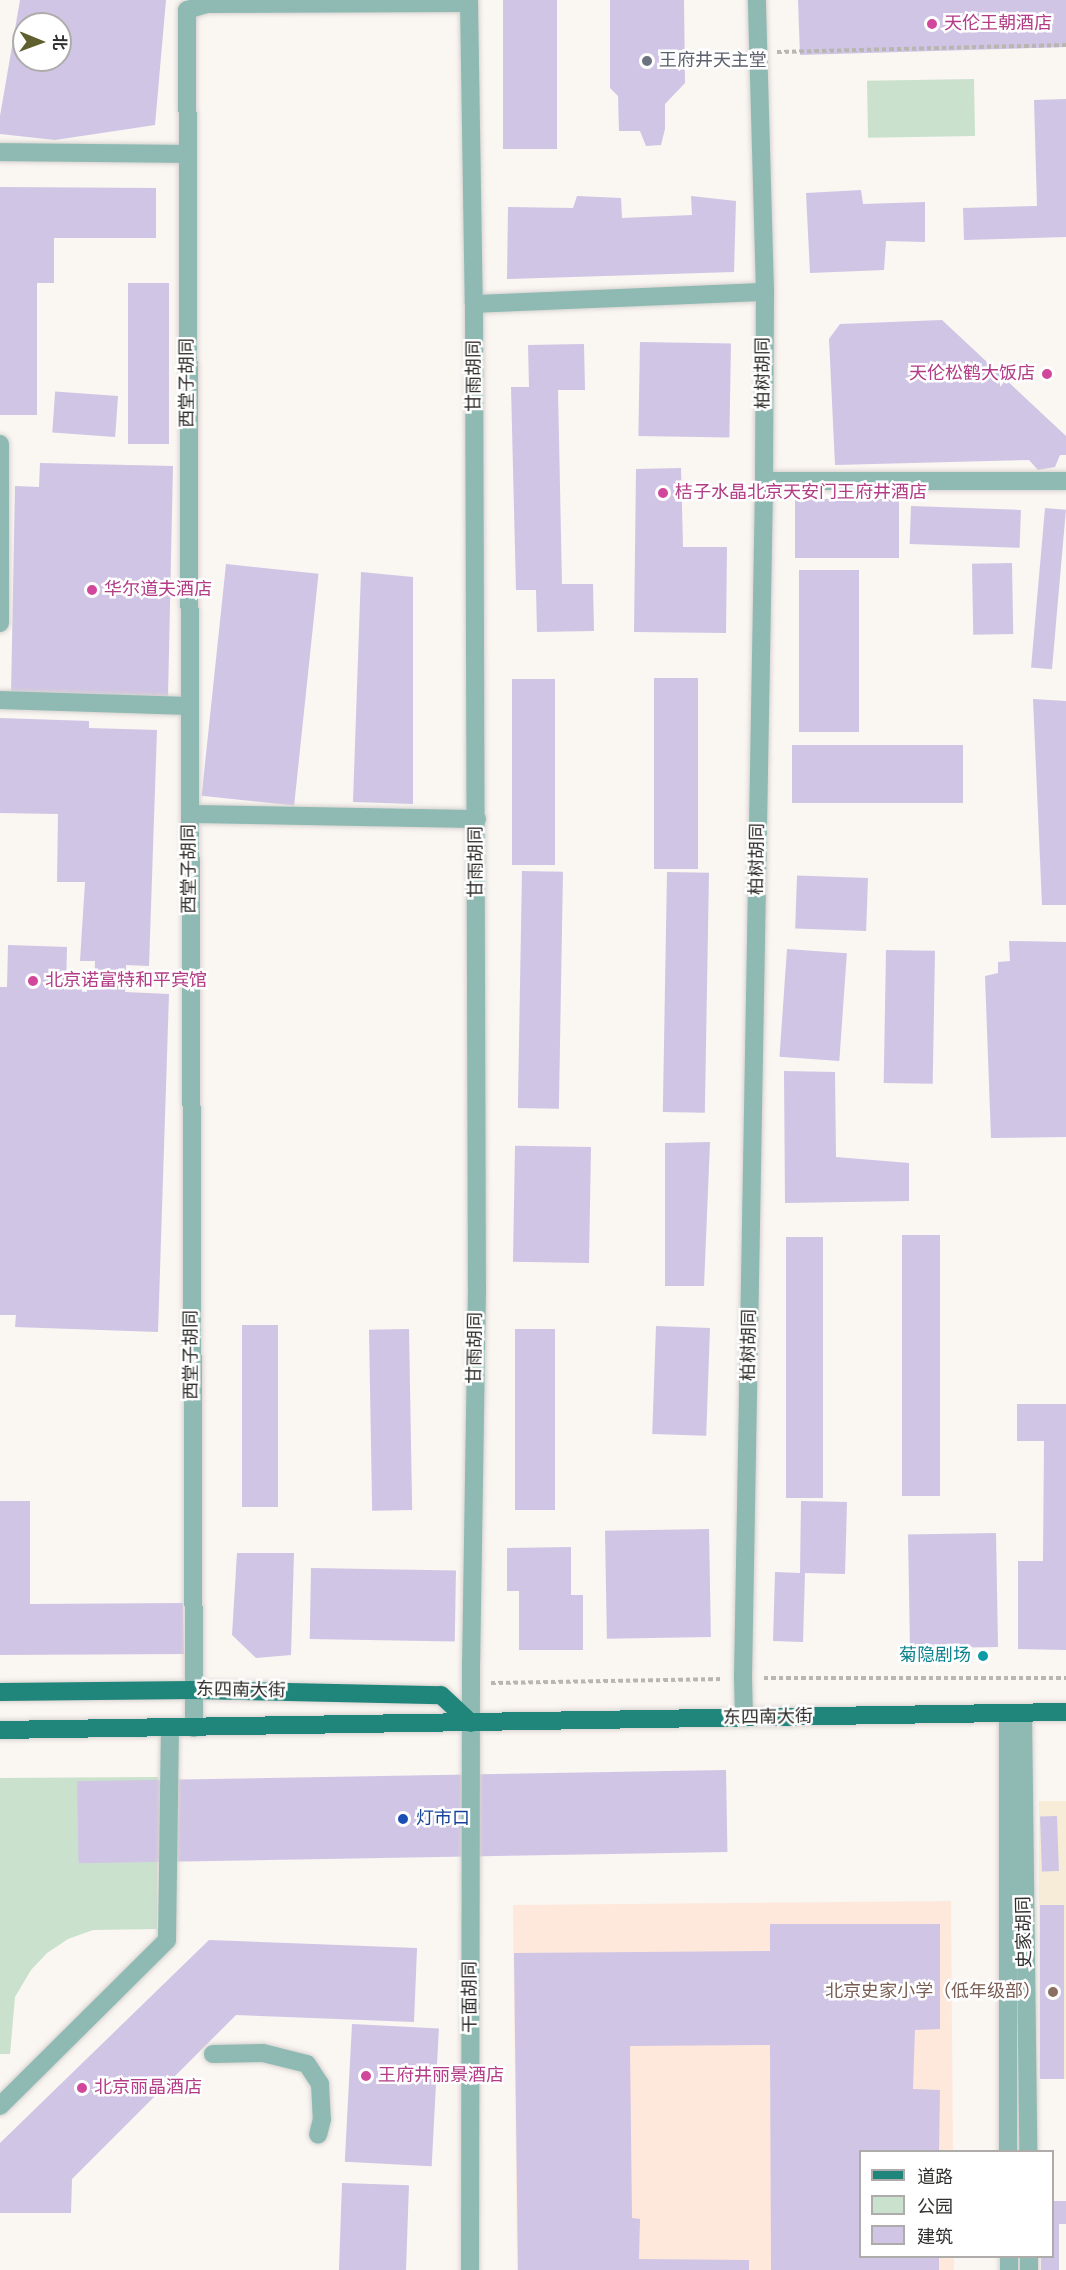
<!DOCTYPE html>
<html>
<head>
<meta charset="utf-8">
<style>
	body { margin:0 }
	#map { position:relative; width:1066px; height:2270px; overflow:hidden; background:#faf6f2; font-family:"Sofia Sans Condensed","Noto Sans SC",sans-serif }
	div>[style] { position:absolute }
	.commercial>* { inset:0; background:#fee8db }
	.education>* { inset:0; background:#f6ecd7; transform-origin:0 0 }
	.green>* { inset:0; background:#cae1cd; transform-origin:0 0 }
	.building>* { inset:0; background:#d0c5e5; transform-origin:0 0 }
	.path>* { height:4px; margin-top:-2px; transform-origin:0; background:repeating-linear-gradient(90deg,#b9b6b2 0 4.5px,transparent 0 7.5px) }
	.roads { filter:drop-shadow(0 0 2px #d6d2cf) drop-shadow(0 0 2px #d6d2cf) }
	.minor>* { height:18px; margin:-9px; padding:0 9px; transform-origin:9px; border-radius:9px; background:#8ebab3 }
	.major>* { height:18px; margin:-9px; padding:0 9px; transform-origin:9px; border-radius:9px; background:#20857a }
	.dots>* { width:16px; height:16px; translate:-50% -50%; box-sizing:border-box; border:3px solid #fff; border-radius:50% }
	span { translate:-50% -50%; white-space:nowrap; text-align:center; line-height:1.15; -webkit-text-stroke:5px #fff; paint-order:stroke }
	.hotel-label { font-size:18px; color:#b23c85 }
	.left { translate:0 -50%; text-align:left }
	.right { translate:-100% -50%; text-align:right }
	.worship-label { font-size:18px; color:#5b616d }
	.street-label { font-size:18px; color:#31302e }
	.culture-label { font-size:18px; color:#0d838f }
	.transit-label { font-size:18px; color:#164399 }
	.education-label { font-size:18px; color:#785e54 }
	.legend { position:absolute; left:859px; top:2150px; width:195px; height:108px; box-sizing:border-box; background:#fff; border:2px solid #adacab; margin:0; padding:8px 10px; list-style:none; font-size:18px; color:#31302e }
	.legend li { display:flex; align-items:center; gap:12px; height:30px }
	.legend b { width:30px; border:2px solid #adacab }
	.north { position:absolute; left:12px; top:12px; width:60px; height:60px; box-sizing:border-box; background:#fff; border:2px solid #adacab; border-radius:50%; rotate:91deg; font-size:16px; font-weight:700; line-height:24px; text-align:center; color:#31302e }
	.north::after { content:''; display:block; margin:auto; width:21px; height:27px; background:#5f602d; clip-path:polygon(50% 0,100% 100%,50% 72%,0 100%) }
</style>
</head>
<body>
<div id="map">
	<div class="commercial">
		<div style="clip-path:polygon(951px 1901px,953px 2151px,860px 2152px,860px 2256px,954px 2257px,954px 2270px,517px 2270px,513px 1905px)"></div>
	</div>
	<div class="education">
		<div style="left:1039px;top:1801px;width:27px;height:278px"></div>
	</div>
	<div class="green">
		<div style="left:974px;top:79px;width:57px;height:107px;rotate:89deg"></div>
		<div style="clip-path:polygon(158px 1777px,157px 1929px,93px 1930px,68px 1939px,47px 1953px,31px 1970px,15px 1997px,10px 2054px,0 2054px,0 1778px)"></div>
	</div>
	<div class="building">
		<div style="clip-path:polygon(evenodd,20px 0,166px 0,155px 125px,55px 140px,0 134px,0 116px,20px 0,24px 24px,60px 24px,60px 60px,24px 60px,24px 24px)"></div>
		<div style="left:503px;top:0;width:54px;height:149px"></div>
		<div style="clip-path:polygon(610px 0,684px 0,685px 83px,665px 104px,665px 129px,661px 145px,646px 146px,640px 131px,619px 131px,618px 96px,610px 88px)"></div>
		<div style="clip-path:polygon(798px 0,1066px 0,1066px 47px,800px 55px)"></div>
		<div style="clip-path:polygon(1066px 99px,1066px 237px,964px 240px,963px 208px,1037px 206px,1034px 100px)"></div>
		<div style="clip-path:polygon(0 187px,156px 188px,156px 238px,54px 238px,54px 283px,37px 283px,37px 415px,0 415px)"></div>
		<div style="clip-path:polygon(861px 190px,863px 204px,925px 202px,925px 242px,886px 241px,884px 270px,810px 273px,806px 193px)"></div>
		<div style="clip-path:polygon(577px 196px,621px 198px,622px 218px,692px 215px,691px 196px,736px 201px,734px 272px,507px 279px,508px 207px,573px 208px)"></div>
		<div style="left:128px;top:283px;width:41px;height:161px"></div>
		<div style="clip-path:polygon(942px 320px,1066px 436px,1066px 455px,1060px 455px,1055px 467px,1038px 470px,1029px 460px,835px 465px,829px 339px,840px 324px)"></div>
		<div style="left:640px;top:342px;width:91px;height:94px;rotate:1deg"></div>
		<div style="clip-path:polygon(584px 344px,585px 390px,558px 390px,562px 584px,593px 584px,594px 631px,537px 632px,536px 590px,516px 590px,511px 387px,529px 387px,528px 345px)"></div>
		<div style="left:118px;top:396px;width:41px;height:63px;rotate:94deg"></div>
		<div style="clip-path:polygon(40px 463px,173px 466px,168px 697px,11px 694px,15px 486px,39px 487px)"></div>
		<div style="clip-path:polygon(681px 468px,683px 547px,727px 547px,726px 633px,634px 632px,636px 469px)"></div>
		<div style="left:899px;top:499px;width:59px;height:104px;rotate:90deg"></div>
		<div style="left:911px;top:506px;width:110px;height:38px;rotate:2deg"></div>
		<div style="left:1045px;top:508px;width:21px;height:160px;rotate:5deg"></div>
		<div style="left:1012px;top:563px;width:71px;height:40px;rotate:89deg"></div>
		<div style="left:226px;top:564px;width:93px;height:233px;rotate:6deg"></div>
		<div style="left:799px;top:570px;width:60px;height:162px"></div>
		<div style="clip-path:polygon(361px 572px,413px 577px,413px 804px,353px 802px)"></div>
		<div style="left:654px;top:678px;width:44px;height:191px"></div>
		<div style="left:512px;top:679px;width:43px;height:186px"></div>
		<div style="clip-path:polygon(1033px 699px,1066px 701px,1066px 905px,1042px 905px)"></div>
		<div style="clip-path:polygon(0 718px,89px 721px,89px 728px,157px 730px,149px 966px,126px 965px,125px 992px,169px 994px,158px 1332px,15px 1327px,16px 1315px,0 1315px,0 987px,7px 987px,8px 945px,67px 947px,66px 989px,94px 990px,95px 961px,80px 961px,85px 882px,57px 882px,58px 814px,0 813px)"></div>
		<div style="left:792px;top:745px;width:171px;height:58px"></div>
		<div style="left:522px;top:871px;width:41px;height:237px;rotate:1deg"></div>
		<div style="left:667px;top:872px;width:42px;height:240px;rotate:1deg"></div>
		<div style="left:868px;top:878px;width:53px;height:71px;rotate:92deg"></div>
		<div style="clip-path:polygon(1009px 941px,1066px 942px,1066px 1137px,991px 1138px,985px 976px,998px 973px,998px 962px,1010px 961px)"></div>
		<div style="left:787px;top:949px;width:60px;height:108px;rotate:4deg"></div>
		<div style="left:886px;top:950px;width:49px;height:133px;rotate:1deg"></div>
		<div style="clip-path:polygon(784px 1071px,835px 1072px,836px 1157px,909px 1163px,909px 1201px,785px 1203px)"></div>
		<div style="clip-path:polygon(710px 1142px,704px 1286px,665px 1286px,665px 1143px)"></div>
		<div style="left:591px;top:1147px;width:116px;height:76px;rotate:91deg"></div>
		<div style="left:902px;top:1235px;width:38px;height:261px"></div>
		<div style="left:786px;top:1237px;width:37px;height:261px"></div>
		<div style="left:242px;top:1325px;width:36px;height:182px"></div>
		<div style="left:656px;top:1326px;width:54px;height:108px;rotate:2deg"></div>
		<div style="left:409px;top:1329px;width:181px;height:40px;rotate:89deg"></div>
		<div style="left:515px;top:1329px;width:40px;height:181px"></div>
		<div style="clip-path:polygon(1017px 1404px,1066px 1404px,1066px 1650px,1018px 1649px,1018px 1561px,1043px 1561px,1044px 1441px,1017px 1441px)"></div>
		<div style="clip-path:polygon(0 1501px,30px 1501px,30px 1604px,183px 1603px,184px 1654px,0 1655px)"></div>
		<div style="clip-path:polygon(801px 1501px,847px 1502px,845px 1574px,805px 1573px,803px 1642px,773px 1641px,775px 1572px,800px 1573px)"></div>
		<div style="left:709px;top:1529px;width:108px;height:104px;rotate:89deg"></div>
		<div style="left:996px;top:1533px;width:114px;height:88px;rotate:89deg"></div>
		<div style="clip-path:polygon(571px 1547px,571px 1595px,583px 1595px,583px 1650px,519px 1650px,519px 1591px,507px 1591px,507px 1548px)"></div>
		<div style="clip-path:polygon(237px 1553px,294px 1553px,291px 1655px,256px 1658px,232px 1635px)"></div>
		<div style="left:311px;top:1568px;width:145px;height:71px;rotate:1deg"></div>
		<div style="left:726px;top:1770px;width:82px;height:649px;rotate:89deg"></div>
		<div style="left:1057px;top:1816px;width:55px;height:17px;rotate:88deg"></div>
		<div style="left:1040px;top:1905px;width:24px;height:174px"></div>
		<div style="clip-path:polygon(770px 1924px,940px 1924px,940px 2029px,915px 2030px,913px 2089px,940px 2090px,939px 2152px,860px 2152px,860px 2256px,939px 2256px,939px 2270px,771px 2270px,770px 2045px,630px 2046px,632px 2218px,640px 2219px,639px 2259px,749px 2260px,749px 2270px,518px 2270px,514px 1953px,770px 1951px)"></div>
		<div style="clip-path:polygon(209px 1940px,417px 1948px,414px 2022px,236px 2015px,72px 2179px,71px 2213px,0 2213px,0 2143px)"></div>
		<div style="left:352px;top:2024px;width:87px;height:138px;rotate:3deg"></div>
		<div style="left:342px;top:2183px;width:67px;height:87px;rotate:2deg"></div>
		<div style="clip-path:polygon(1052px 2201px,1066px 2201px,1066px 2224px,1059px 2224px,1059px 2270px,1041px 2270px,1041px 2256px,1052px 2256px)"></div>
	</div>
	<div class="path">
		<div style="left:777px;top:52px;width:289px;rotate:-1.4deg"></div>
		<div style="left:764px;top:1678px;width:302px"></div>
		<div style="left:491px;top:1683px;width:232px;rotate:-1deg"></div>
	</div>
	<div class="roads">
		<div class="minor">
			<div style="left:469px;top:0;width:304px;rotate:89.1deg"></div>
			<div style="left:474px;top:304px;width:984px;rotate:89.83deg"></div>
			<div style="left:477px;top:1288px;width:375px;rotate:90.9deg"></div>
			<div style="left:471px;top:1663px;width:607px;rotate:90.09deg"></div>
			<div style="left:0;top:152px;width:187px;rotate:0.6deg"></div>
			<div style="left:474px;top:304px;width:291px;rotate:-2.4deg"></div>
			<div style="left:0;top:444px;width:179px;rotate:90deg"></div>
			<div style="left:764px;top:481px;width:302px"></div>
			<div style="left:0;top:700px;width:189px;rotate:1.8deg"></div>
			<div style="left:190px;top:814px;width:287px;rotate:1deg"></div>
			<div style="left:1023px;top:1713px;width:439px;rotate:89.3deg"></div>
			<div style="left:1008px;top:1714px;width:438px;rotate:90deg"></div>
			<div style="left:744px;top:1718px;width:40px;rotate:-91.4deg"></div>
			<div style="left:743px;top:1678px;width:1197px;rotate:-88.99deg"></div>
			<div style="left:764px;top:481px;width:189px;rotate:-89.7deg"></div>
			<div style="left:765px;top:292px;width:292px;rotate:-91.6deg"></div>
			<div style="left:194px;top:1728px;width:1718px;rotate:-90.23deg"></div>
			<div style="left:187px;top:10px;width:21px;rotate:-17deg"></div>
			<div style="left:207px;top:4px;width:262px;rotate:-0.2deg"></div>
			<div style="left:213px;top:2054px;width:50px;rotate:-1.1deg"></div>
			<div style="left:263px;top:2053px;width:45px;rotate:14deg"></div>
			<div style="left:307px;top:2064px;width:24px;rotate:57deg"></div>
			<div style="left:320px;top:2084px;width:35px;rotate:87deg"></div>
			<div style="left:322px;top:2119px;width:16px;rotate:104deg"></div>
			<div style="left:0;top:2106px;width:235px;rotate:-44.8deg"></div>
			<div style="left:167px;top:1940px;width:212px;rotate:-89.2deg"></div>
			<div style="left:1009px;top:2256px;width:14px;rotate:90deg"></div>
			<div style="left:1029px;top:2256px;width:14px;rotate:90deg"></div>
		</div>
		<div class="major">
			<div style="left:0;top:1692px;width:194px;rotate:-0.6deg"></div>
			<div style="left:194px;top:1690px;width:247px;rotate:1.2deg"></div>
			<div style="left:441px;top:1695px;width:41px;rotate:43deg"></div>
			<div style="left:0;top:1730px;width:1066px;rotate:-0.97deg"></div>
		</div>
	</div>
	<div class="dots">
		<div style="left:932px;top:24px;background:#d1479c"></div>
		<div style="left:647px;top:61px;background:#6b7280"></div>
		<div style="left:1047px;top:374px;background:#d1479c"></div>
		<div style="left:663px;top:493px;background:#d1479c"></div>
		<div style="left:92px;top:590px;background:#d1479c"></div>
		<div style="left:33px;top:981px;background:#d1479c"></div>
		<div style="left:983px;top:1656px;background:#0f9aa8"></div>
		<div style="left:403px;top:1819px;background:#1a4fb4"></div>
		<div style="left:1053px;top:1992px;background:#8d6e63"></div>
		<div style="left:366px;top:2076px;background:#d1479c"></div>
		<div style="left:82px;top:2088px;background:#d1479c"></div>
	</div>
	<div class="hotel-label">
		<span class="left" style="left:944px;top:24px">天伦王朝酒店</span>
		<span class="right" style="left:1035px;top:374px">天伦松鹤大饭店</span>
		<span class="left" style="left:675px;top:493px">桔子水晶北京天安门王府井酒店</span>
		<span class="left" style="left:104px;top:590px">华尔道夫酒店</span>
		<span class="left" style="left:45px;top:981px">北京诺富特和平宾馆</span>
		<span class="left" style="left:378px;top:2076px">王府井丽景酒店</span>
		<span class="left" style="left:94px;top:2088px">北京丽晶酒店</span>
	</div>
	<div class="worship-label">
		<span class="left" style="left:659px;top:61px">王府井天主堂</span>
	</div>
	<div class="street-label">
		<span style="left:764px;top:373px;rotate:-90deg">柏树胡同</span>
		<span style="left:475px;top:376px;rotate:-90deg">甘雨胡同</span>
		<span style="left:188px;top:383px;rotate:-90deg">西堂子胡同</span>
		<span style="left:758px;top:859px;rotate:-89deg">柏树胡同</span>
		<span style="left:477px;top:862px;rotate:-90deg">甘雨胡同</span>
		<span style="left:190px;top:869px;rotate:-90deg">西堂子胡同</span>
		<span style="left:750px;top:1345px;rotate:-89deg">柏树胡同</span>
		<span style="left:476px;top:1348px;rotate:-89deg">甘雨胡同</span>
		<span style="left:192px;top:1355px;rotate:-90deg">西堂子胡同</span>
		<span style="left:241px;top:1691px;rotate:1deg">东四南大街</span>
		<span style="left:768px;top:1718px;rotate:-1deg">东四南大街</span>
		<span style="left:1025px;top:1932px;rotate:-91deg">史家胡同</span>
		<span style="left:471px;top:1997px;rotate:-90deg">干面胡同</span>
	</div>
	<div class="culture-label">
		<span class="right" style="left:971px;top:1656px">菊隐剧场</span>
	</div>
	<div class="transit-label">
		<span class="left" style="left:416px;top:1819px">灯市口</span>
	</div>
	<div class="education-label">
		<span class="right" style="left:1041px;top:1992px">北京史家小学（低年级部）</span>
	</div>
	<ul class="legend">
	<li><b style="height:8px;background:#20857a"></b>道路</li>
	<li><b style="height:16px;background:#cae1cd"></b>公园</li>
	<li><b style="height:16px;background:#d0c5e5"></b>建筑</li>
	</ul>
	<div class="north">北</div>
</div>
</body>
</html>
